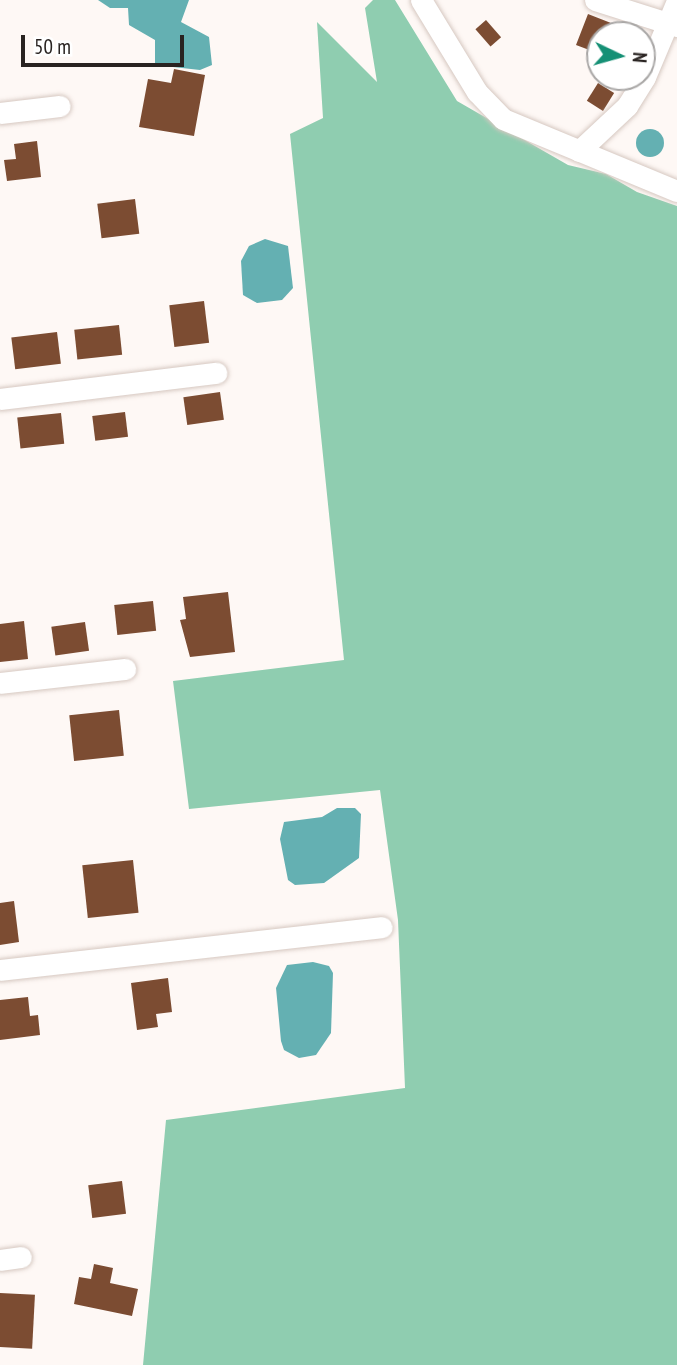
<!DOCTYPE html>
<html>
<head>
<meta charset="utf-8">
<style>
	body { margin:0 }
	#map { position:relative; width:677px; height:1365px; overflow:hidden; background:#fef8f5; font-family:"PT Sans Narrow",sans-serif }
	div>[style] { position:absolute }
	.forest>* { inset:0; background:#8fcdb0 }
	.water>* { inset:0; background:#64b0b2 }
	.round { border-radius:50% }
	.building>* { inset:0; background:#7c4c32; transform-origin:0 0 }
	.roads { filter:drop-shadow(0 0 2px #d6c8c1) drop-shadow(0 0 2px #d6c8c1) }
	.minor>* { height:21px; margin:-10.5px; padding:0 10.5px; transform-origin:10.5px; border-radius:10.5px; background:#fff }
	span { translate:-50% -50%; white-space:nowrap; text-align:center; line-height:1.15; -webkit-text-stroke:7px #fff; paint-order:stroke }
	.north { position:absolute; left:586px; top:21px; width:70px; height:70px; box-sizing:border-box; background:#fff; border:2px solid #a9a7a6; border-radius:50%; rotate:95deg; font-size:19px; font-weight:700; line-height:28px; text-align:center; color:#292321 }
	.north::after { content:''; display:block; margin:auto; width:24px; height:32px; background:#159075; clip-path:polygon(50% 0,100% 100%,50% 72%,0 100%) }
	.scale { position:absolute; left:21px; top:35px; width:163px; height:32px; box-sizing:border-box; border:4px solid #292321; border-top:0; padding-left:9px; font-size:21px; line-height:24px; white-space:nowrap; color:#292321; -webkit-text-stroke:5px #fff; paint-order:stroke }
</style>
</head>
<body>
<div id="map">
	<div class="forest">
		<div style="clip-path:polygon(373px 0,395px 0,457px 101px,568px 165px,606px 174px,637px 192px,677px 206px,677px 1365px,143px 1365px,166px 1120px,405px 1088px,398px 920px,380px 790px,189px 809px,173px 681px,344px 660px,290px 134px,323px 118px,317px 22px,377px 82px,365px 8px)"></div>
	</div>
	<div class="water">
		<div style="clip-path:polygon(98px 0,189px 0,181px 22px,209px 37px,212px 65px,200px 70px,155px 65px,155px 40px,129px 25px,128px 8px,110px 8px)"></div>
		<div class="round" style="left:636px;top:129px;width:28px;height:28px"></div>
		<div style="clip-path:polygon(265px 239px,288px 246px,293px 288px,282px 300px,257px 303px,243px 295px,241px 261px,249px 246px)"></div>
		<div style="clip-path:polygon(337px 808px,355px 808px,361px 814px,359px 858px,324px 883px,295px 885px,288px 880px,280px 839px,284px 822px,322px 817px)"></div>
		<div style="clip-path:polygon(313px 962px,329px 966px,333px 973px,331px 1033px,316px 1055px,299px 1058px,284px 1050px,281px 1041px,276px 988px,287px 965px)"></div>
	</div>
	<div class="building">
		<div style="clip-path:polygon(588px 14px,634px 32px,633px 35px,600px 35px,600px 54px,576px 45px)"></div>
		<div style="left:486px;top:20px;width:23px;height:14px;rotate:49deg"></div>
		<div style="clip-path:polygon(174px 69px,205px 75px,194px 136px,139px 127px,148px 79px,171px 83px)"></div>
		<div style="left:598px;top:83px;width:19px;height:21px;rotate:32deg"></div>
		<div style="clip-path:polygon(37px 141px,41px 177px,7px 181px,4px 160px,16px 159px,14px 144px)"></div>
		<div style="left:135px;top:199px;width:35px;height:38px;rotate:83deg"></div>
		<div style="left:204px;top:301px;width:42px;height:35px;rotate:83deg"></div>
		<div style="left:119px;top:325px;width:30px;height:45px;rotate:84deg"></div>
		<div style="left:57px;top:332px;width:32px;height:46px;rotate:83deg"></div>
		<div style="left:220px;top:392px;width:28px;height:37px;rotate:82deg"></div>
		<div style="left:125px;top:412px;width:25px;height:33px;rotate:83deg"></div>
		<div style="left:61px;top:413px;width:31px;height:44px;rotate:84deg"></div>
		<div style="clip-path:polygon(228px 592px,235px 652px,190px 657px,180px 620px,186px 619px,183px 597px)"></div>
		<div style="left:153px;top:601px;width:30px;height:39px;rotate:84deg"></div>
		<div style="clip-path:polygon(24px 621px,28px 659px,0 662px,0 624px)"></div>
		<div style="left:85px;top:622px;width:29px;height:34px;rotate:82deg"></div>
		<div style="left:119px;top:710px;width:46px;height:50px;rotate:84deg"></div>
		<div style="left:133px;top:860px;width:53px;height:51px;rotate:84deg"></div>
		<div style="clip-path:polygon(14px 901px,19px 942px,0 945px,0 903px)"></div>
		<div style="clip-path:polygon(168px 978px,172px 1012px,156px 1014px,158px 1027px,137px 1030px,131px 983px)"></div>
		<div style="clip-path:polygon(28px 997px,30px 1016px,38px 1015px,40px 1035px,0 1040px,0 1000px)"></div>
		<div style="left:122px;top:1181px;width:33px;height:34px;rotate:83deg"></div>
		<div style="clip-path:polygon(94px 1264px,113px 1268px,110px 1283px,138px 1289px,132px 1316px,74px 1304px,79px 1277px,91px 1279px)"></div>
		<div style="left:0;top:1293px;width:35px;height:54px;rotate:3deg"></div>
	</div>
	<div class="roads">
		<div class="minor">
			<div style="left:421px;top:0;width:108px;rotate:58.7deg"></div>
			<div style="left:477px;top:92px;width:37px;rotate:46deg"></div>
			<div style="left:503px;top:119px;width:188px;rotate:22.5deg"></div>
			<div style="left:595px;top:0;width:86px;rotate:17.6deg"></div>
			<div style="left:0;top:113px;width:60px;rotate:-6.7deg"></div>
			<div style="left:579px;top:151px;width:66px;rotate:-43.2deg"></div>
			<div style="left:627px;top:106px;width:34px;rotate:-58deg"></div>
			<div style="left:645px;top:77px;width:82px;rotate:-67.2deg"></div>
			<div style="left:0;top:399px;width:218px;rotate:-6.9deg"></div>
			<div style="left:0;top:683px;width:126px;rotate:-6.4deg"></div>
			<div style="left:0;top:970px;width:384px;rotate:-6.4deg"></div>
			<div style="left:0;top:1260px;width:21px;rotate:-8deg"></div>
		</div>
	</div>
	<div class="north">N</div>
	<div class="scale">50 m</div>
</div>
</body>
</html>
